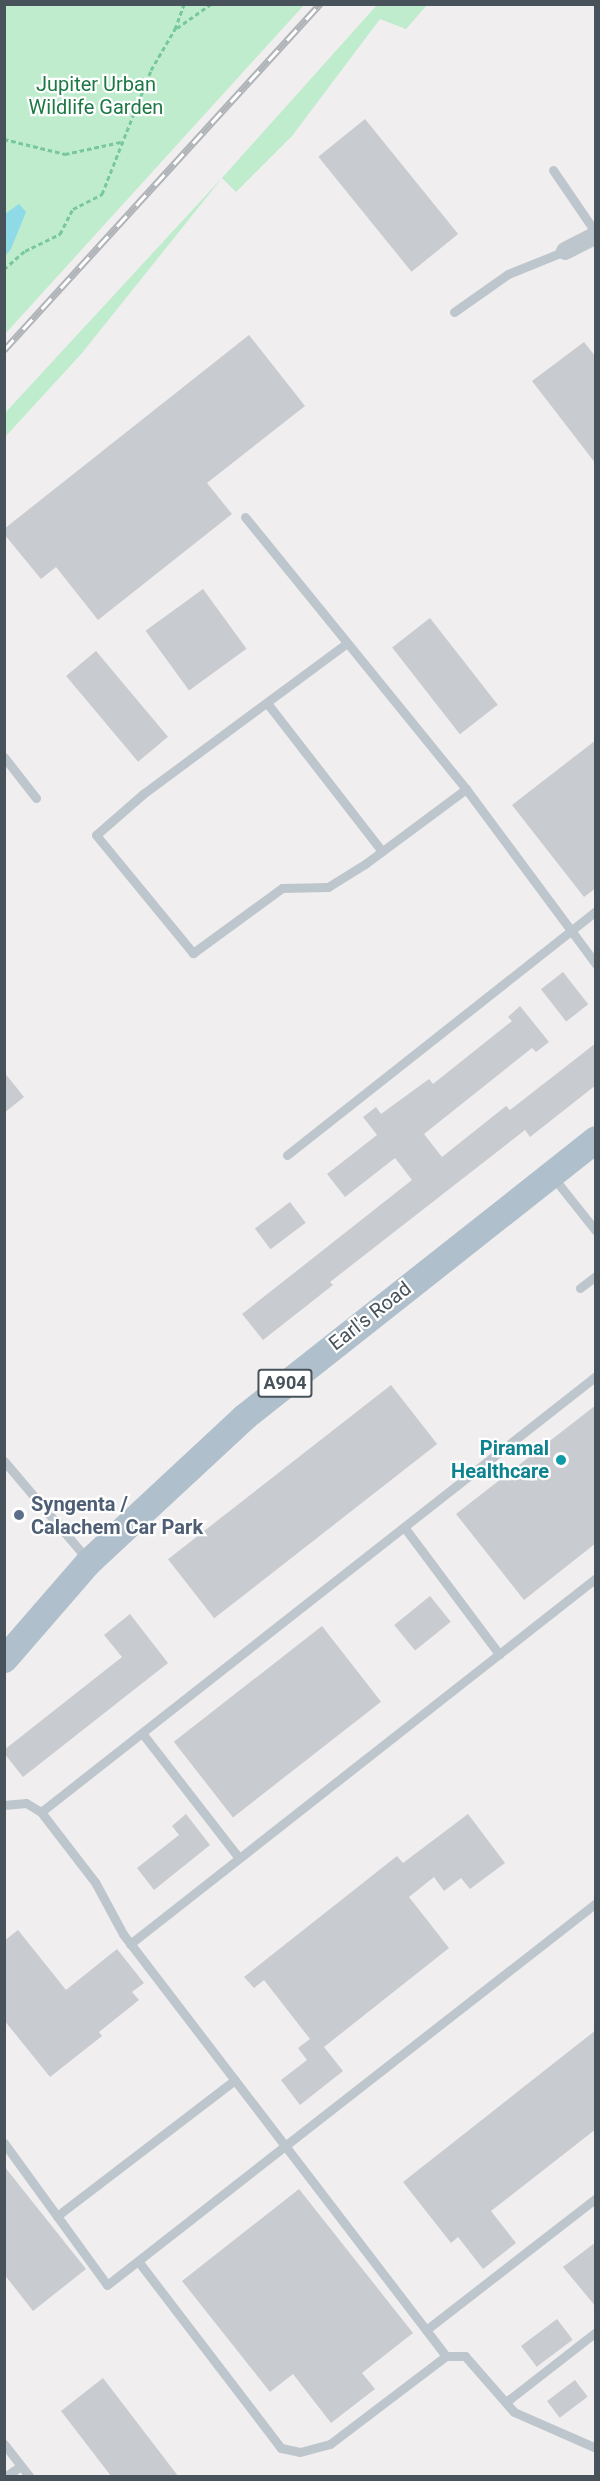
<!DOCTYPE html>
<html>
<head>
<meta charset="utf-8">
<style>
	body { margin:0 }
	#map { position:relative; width:600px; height:2481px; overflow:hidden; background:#f0eeee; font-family:Roboto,sans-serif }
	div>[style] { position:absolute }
	.green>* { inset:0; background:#beeccd }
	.water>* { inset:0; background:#8edae7 }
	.building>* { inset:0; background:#c8cbd0; transform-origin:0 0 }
	.path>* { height:3px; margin-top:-1.5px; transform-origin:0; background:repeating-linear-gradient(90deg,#78c89c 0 4.5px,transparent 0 7.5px) }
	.service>* { height:9px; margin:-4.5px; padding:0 4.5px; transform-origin:4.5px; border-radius:4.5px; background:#bdc6cc }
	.minor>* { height:18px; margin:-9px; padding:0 9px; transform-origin:9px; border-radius:9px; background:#bdc6cc }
	.primary>* { height:27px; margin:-13.5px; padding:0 13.5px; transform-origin:13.5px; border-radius:13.5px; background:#afbfcb }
	.rail>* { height:7px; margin-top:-3.5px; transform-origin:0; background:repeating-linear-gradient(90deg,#fff 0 14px,#b0b4b8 0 28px); box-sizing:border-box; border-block:2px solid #b0b4b8 }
	.dots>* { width:16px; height:16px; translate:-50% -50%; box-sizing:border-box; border:3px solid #fff; border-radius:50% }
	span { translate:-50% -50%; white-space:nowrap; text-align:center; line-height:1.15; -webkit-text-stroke:4.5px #fff; paint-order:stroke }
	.shield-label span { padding:2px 4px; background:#fff; border:2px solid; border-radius:4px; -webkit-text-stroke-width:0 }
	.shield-label { font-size:18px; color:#47525a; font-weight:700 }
	.park-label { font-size:20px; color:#1c7844 }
	.street-label { font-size:20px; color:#47525a }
	.culture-label { font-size:20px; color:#0d838f; font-weight:700 }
	.right { translate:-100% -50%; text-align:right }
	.service-label { font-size:20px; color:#4e5e75; font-weight:700 }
	.left { translate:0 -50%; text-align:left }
	.frame { position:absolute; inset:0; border:6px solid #47525a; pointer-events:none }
</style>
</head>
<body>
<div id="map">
	<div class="green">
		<div style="clip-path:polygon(5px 5px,304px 5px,5px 334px)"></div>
		<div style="clip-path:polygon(377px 5px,427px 5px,406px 29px,380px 19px,292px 136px,236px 192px,222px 178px,82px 353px,5px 437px,5px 413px,222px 178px)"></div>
	</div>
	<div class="water">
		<div style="clip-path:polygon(19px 204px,26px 212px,11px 249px,5px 256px,5px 214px)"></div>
	</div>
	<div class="building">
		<div style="left:365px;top:119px;width:148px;height:60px;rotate:51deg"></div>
		<div style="clip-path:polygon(249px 335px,305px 406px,207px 483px,232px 514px,98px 620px,56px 567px,41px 579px,4px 534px,4px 529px)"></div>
		<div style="clip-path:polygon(584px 342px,596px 357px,596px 464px,532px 381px)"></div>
		<div style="left:203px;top:589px;width:74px;height:71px;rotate:54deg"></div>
		<div style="left:430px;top:618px;width:110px;height:48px;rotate:52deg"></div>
		<div style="left:96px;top:651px;width:112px;height:39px;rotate:50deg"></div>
		<div style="clip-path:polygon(596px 740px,596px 888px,584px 897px,512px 805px)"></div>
		<div style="left:563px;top:972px;width:41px;height:28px;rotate:52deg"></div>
		<div style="clip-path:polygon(520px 1006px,549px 1042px,536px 1052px,532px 1048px,424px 1134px,442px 1157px,506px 1106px,510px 1110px,596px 1043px,596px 1085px,530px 1137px,525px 1130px,330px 1282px,333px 1285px,263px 1340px,242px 1314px,412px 1180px,395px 1158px,345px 1197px,327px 1174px,377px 1135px,363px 1117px,376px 1107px,381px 1114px,429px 1079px,433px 1084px,512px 1021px,508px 1017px)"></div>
		<div style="clip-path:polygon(4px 1072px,24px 1097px,4px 1113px)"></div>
		<div style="left:290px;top:1202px;width:26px;height:44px;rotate:53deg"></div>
		<div style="left:391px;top:1385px;width:75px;height:283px;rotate:52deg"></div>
		<div style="clip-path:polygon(596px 1405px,596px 1543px,524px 1600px,456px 1514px)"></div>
		<div style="left:430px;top:1596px;width:33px;height:46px;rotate:51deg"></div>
		<div style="clip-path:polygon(130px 1614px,168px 1663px,23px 1777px,4px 1753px,4px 1750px,122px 1657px,104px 1635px)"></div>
		<div style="left:322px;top:1626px;width:96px;height:188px;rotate:52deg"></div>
		<div style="clip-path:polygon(186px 1814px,210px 1845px,154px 1890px,137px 1868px,179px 1835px,172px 1826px)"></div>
		<div style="clip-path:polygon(468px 1814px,505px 1863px,470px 1889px,461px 1878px,444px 1891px,434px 1877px,409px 1897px,449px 1948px,324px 2047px,343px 2071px,300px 2105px,281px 2080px,307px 2060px,298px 2048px,310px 2039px,264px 1980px,254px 1988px,244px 1977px,397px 1856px,403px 1863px)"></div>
		<div style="clip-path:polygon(18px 1930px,66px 1990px,117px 1949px,144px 1983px,132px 1992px,139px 2000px,99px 2032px,102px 2036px,50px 2077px,4px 2020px,4px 1941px)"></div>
		<div style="clip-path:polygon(596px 2030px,596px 2129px,491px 2211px,516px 2243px,483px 2269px,458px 2237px,451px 2243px,403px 2182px)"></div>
		<div style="clip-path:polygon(4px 2166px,86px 2269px,33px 2311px,4px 2274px)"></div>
		<div style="clip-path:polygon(299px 2189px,413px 2333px,362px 2373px,375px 2389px,331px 2423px,293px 2374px,270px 2392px,182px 2281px)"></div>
		<div style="clip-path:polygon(596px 2242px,596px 2307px,563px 2267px)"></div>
		<div style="left:557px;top:2319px;width:26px;height:45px;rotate:53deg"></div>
		<div style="clip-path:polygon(103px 2378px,178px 2476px,111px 2476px,61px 2411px)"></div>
		<div style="left:575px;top:2380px;width:21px;height:35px;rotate:53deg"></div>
	</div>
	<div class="path">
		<div style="left:177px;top:28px;width:42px;rotate:-35.2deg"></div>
		<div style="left:4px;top:139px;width:63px;rotate:13.8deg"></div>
		<div style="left:65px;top:154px;width:57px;rotate:-12.1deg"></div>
		<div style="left:4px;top:269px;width:28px;rotate:-41deg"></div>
		<div style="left:25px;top:251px;width:39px;rotate:-26deg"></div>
		<div style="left:60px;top:234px;width:28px;rotate:-63deg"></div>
		<div style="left:73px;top:209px;width:33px;rotate:-27deg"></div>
		<div style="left:102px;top:194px;width:133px;rotate:-68.4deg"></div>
		<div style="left:151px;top:70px;width:48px;rotate:-59.7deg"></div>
		<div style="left:175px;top:29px;width:27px;rotate:-70deg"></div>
	</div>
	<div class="service">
		<div style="left:553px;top:170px;width:76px;rotate:55.7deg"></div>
		<div style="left:454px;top:312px;width:66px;rotate:-35.1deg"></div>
		<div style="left:508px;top:274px;width:61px;rotate:-22deg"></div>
		<div style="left:245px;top:517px;width:350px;rotate:50.9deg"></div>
		<div style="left:466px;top:789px;width:218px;rotate:53.4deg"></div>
		<div style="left:347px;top:643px;width:254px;rotate:143.5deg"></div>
		<div style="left:143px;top:794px;width:62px;rotate:138.9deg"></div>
		<div style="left:96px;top:835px;width:153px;rotate:50.6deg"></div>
		<div style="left:193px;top:953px;width:110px;rotate:-36.1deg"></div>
		<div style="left:282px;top:888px;width:46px;rotate:-1.2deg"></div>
		<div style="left:328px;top:887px;width:44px;rotate:-31.9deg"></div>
		<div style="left:365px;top:864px;width:126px;rotate:-36.6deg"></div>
		<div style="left:267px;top:703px;width:187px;rotate:52.2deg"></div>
		<div style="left:4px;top:757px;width:52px;rotate:52deg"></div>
		<div style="left:287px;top:1155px;width:394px;rotate:-38.3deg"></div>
		<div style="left:553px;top:1177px;width:69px;rotate:51.5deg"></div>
		<div style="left:580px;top:1288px;width:20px;rotate:-37deg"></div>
		<div style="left:4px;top:1461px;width:128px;rotate:49.7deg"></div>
		<div style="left:404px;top:1527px;width:159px;rotate:53.2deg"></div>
		<div style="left:142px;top:1733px;width:158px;rotate:52.2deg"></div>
		<div style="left:4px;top:1805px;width:22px;rotate:-5deg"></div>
		<div style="left:26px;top:1803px;width:17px;rotate:31deg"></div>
		<div style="left:41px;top:1812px;width:88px;rotate:52.4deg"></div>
		<div style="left:95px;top:1882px;width:59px;rotate:61.7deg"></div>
		<div style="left:123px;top:1934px;width:531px;rotate:52.57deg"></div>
		<div style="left:41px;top:1812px;width:706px;rotate:-38.15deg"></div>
		<div style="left:130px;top:1944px;width:593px;rotate:-38.15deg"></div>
		<div style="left:4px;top:2143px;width:175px;rotate:54deg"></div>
		<div style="left:107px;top:2285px;width:621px;rotate:-38deg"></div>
		<div style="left:57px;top:2216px;width:224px;rotate:-37.4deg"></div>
		<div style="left:138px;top:2261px;width:235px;rotate:52.6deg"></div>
		<div style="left:281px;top:2448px;width:19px;rotate:12deg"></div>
		<div style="left:300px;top:2452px;width:31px;rotate:-15deg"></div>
		<div style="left:330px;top:2444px;width:146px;rotate:-37.2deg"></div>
		<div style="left:446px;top:2356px;width:19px"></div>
		<div style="left:465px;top:2356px;width:74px;rotate:48.8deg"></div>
		<div style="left:514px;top:2412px;width:90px;rotate:23.7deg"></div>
		<div style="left:426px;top:2330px;width:215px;rotate:-37.8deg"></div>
		<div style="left:506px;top:2402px;width:114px;rotate:-37.9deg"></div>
		<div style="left:4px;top:2444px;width:41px;rotate:52deg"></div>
		<div style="left:6px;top:2476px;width:18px;rotate:-34deg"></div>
	</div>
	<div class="minor">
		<div style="left:565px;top:251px;width:35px;rotate:-27deg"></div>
	</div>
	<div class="primary">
		<div style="left:4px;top:1659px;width:130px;rotate:-49.1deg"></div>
		<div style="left:89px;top:1561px;width:213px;rotate:-42.9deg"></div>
		<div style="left:245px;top:1416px;width:447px;rotate:-38.3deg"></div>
	</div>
	<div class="rail">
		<div style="left:4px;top:350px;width:469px;rotate:-47.6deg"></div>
	</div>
	<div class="dots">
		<div style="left:561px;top:1460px;background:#0f9aa8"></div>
		<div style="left:19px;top:1515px;background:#5c6f8a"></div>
	</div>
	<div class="shield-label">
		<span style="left:285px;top:1383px">A904</span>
	</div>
	<div class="park-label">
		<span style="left:96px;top:96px">Jupiter Urban<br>Wildlife Garden</span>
	</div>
	<div class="street-label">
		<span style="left:370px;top:1316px;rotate:-38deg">Earl's Road</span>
	</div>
	<div class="culture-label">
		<span class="right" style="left:549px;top:1460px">Piramal<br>Healthcare</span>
	</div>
	<div class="service-label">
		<span class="left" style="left:31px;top:1516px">Syngenta /<br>Calachem Car Park</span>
	</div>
	<div class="frame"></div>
</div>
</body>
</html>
